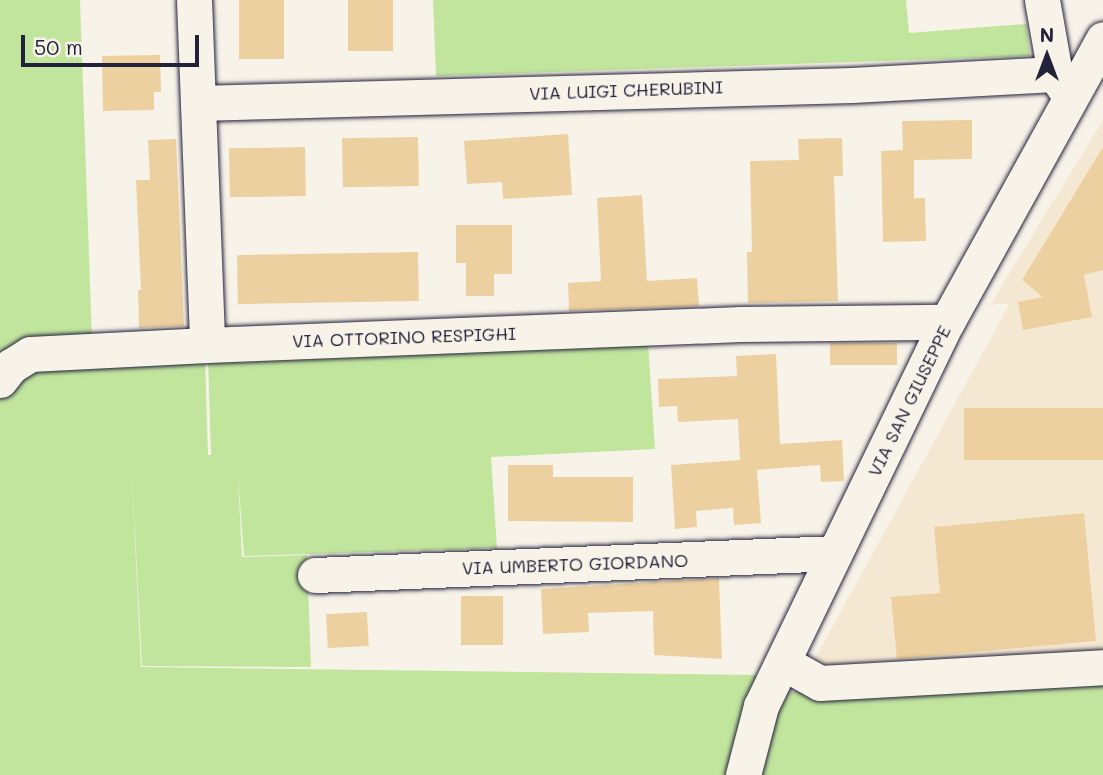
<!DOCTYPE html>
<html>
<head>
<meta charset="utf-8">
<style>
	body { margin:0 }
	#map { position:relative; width:1103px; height:775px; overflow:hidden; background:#f7f3e8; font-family:Mali,sans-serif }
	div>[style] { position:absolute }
	.built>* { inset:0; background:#f4e8d2 }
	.green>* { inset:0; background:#c2e59e }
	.building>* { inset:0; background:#edd0a0; transform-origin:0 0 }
	.roads { filter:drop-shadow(0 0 2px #22223b) drop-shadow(0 0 2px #22223b) }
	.minor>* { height:35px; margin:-17.5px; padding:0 17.5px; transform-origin:17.5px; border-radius:17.5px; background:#f7f3e8 }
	span { translate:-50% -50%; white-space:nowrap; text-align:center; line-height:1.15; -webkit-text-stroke:5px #f7f3e8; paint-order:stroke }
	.street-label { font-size:18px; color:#22223b }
	.north { position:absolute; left:1012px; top:21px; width:70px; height:70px; -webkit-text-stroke:5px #f7f3e8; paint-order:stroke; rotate:0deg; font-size:19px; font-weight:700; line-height:28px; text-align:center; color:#22223b }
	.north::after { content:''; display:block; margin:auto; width:24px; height:32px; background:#22223b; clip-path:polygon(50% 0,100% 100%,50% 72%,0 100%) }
	.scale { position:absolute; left:21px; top:35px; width:178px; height:32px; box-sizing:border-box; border:4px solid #22223b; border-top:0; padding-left:9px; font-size:21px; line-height:24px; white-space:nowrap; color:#22223b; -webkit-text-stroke:5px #f7f3e8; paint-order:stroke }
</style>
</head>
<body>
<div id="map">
	<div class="built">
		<div style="clip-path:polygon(1103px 120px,1103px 656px,832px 672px,816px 657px,1010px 303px,990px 305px)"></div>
	</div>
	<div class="green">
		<div style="clip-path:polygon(0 0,80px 0,92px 341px,205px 357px,208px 455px,211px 455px,208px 357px,648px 343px,655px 449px,491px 457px,497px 548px,244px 556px,238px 476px,242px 557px,307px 555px,311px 667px,142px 666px,131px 456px,141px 667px,761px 675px,789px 692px,1103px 677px,1103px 775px,0 775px)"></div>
		<div style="clip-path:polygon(433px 0,906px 0,909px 33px,1026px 24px,1030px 56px,436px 76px)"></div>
	</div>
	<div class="building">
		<div style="left:239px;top:0;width:45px;height:59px"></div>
		<div style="left:348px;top:0;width:45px;height:51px"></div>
		<div style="clip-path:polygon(160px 55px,161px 92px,154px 92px,154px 110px,103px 111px,102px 56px)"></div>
		<div style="clip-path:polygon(972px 120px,972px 159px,914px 160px,914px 198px,925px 198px,926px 241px,883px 242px,881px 151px,903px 150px,902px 121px)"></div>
		<div style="clip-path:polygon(568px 134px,572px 195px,503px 199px,502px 182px,467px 184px,464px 141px)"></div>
		<div style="left:418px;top:137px;width:49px;height:76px;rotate:89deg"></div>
		<div style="clip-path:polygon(842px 138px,843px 176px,834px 176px,838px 301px,748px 303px,747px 252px,752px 252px,750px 161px,799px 160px,798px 139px)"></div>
		<div style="clip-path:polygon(176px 139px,184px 326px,139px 328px,138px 290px,141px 290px,136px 180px,150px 180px,148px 140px)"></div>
		<div style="left:305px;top:147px;width:49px;height:76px;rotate:89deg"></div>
		<div style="clip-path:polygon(1103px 147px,1103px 270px,1084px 275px,1092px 317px,1023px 330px,1018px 302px,1043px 297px,1022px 280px)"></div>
		<div style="clip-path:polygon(642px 195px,647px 281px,697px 278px,699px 306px,569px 311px,568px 283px,601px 281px,597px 198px)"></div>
		<div style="clip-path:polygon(456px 225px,512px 225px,512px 274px,494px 274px,494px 296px,466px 296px,466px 263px,456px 263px)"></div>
		<div style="left:418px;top:252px;width:49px;height:181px;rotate:89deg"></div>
		<div style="left:830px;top:343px;width:67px;height:22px"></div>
		<div style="clip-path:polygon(776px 354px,780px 444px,842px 440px,844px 481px,821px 482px,820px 465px,757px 470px,761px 523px,734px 525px,733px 508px,696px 511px,697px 527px,675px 529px,671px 465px,740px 460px,738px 419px,678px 422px,677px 406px,659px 407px,658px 379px,737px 376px,736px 356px)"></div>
		<div style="left:1103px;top:408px;width:52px;height:139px;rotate:90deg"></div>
		<div style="clip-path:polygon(508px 465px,553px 465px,553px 477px,633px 477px,633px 522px,508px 521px)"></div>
		<div style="clip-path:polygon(1084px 513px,1096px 641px,897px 659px,891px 597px,940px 593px,934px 527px)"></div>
		<div style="clip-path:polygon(719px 578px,722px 659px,654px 655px,653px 611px,588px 613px,589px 632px,543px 634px,541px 589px)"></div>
		<div style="left:461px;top:596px;width:42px;height:49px"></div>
		<div style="left:367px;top:612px;width:34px;height:41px;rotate:87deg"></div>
	</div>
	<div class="roads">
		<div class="minor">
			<div style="left:194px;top:0;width:345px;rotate:87.8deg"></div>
			<div style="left:207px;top:345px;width:534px;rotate:-2.25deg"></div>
			<div style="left:741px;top:324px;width:206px;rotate:-0.6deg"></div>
			<div style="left:1042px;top:0;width:75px;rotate:80deg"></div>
			<div style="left:1055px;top:74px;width:22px;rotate:56deg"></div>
			<div style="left:198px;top:103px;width:654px;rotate:-1.58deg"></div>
			<div style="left:852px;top:85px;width:203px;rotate:-3.1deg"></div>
			<div style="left:0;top:380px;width:18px;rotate:-52deg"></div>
			<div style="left:11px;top:366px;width:22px;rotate:-32deg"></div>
			<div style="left:30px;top:354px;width:177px;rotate:-2.9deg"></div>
			<div style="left:315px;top:575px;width:520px;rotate:-2.42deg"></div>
			<div style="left:784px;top:663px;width:41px;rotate:29.1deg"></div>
			<div style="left:820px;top:683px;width:283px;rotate:-3.2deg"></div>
			<div style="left:743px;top:775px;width:71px;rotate:-75.4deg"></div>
			<div style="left:761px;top:706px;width:427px;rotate:-64.2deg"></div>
			<div style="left:947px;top:322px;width:323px;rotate:-61.1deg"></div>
		</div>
	</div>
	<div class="street-label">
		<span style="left:626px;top:90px;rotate:-2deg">VIA LUIGI CHERUBINI</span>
		<span style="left:404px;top:337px;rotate:-2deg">VIA OTTORINO RESPIGHI</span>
		<span style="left:909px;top:401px;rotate:-64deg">VIA SAN GIUSEPPE</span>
		<span style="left:575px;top:564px;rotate:-2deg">VIA UMBERTO GIORDANO</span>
	</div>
	<div class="north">N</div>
	<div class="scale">50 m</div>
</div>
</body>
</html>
